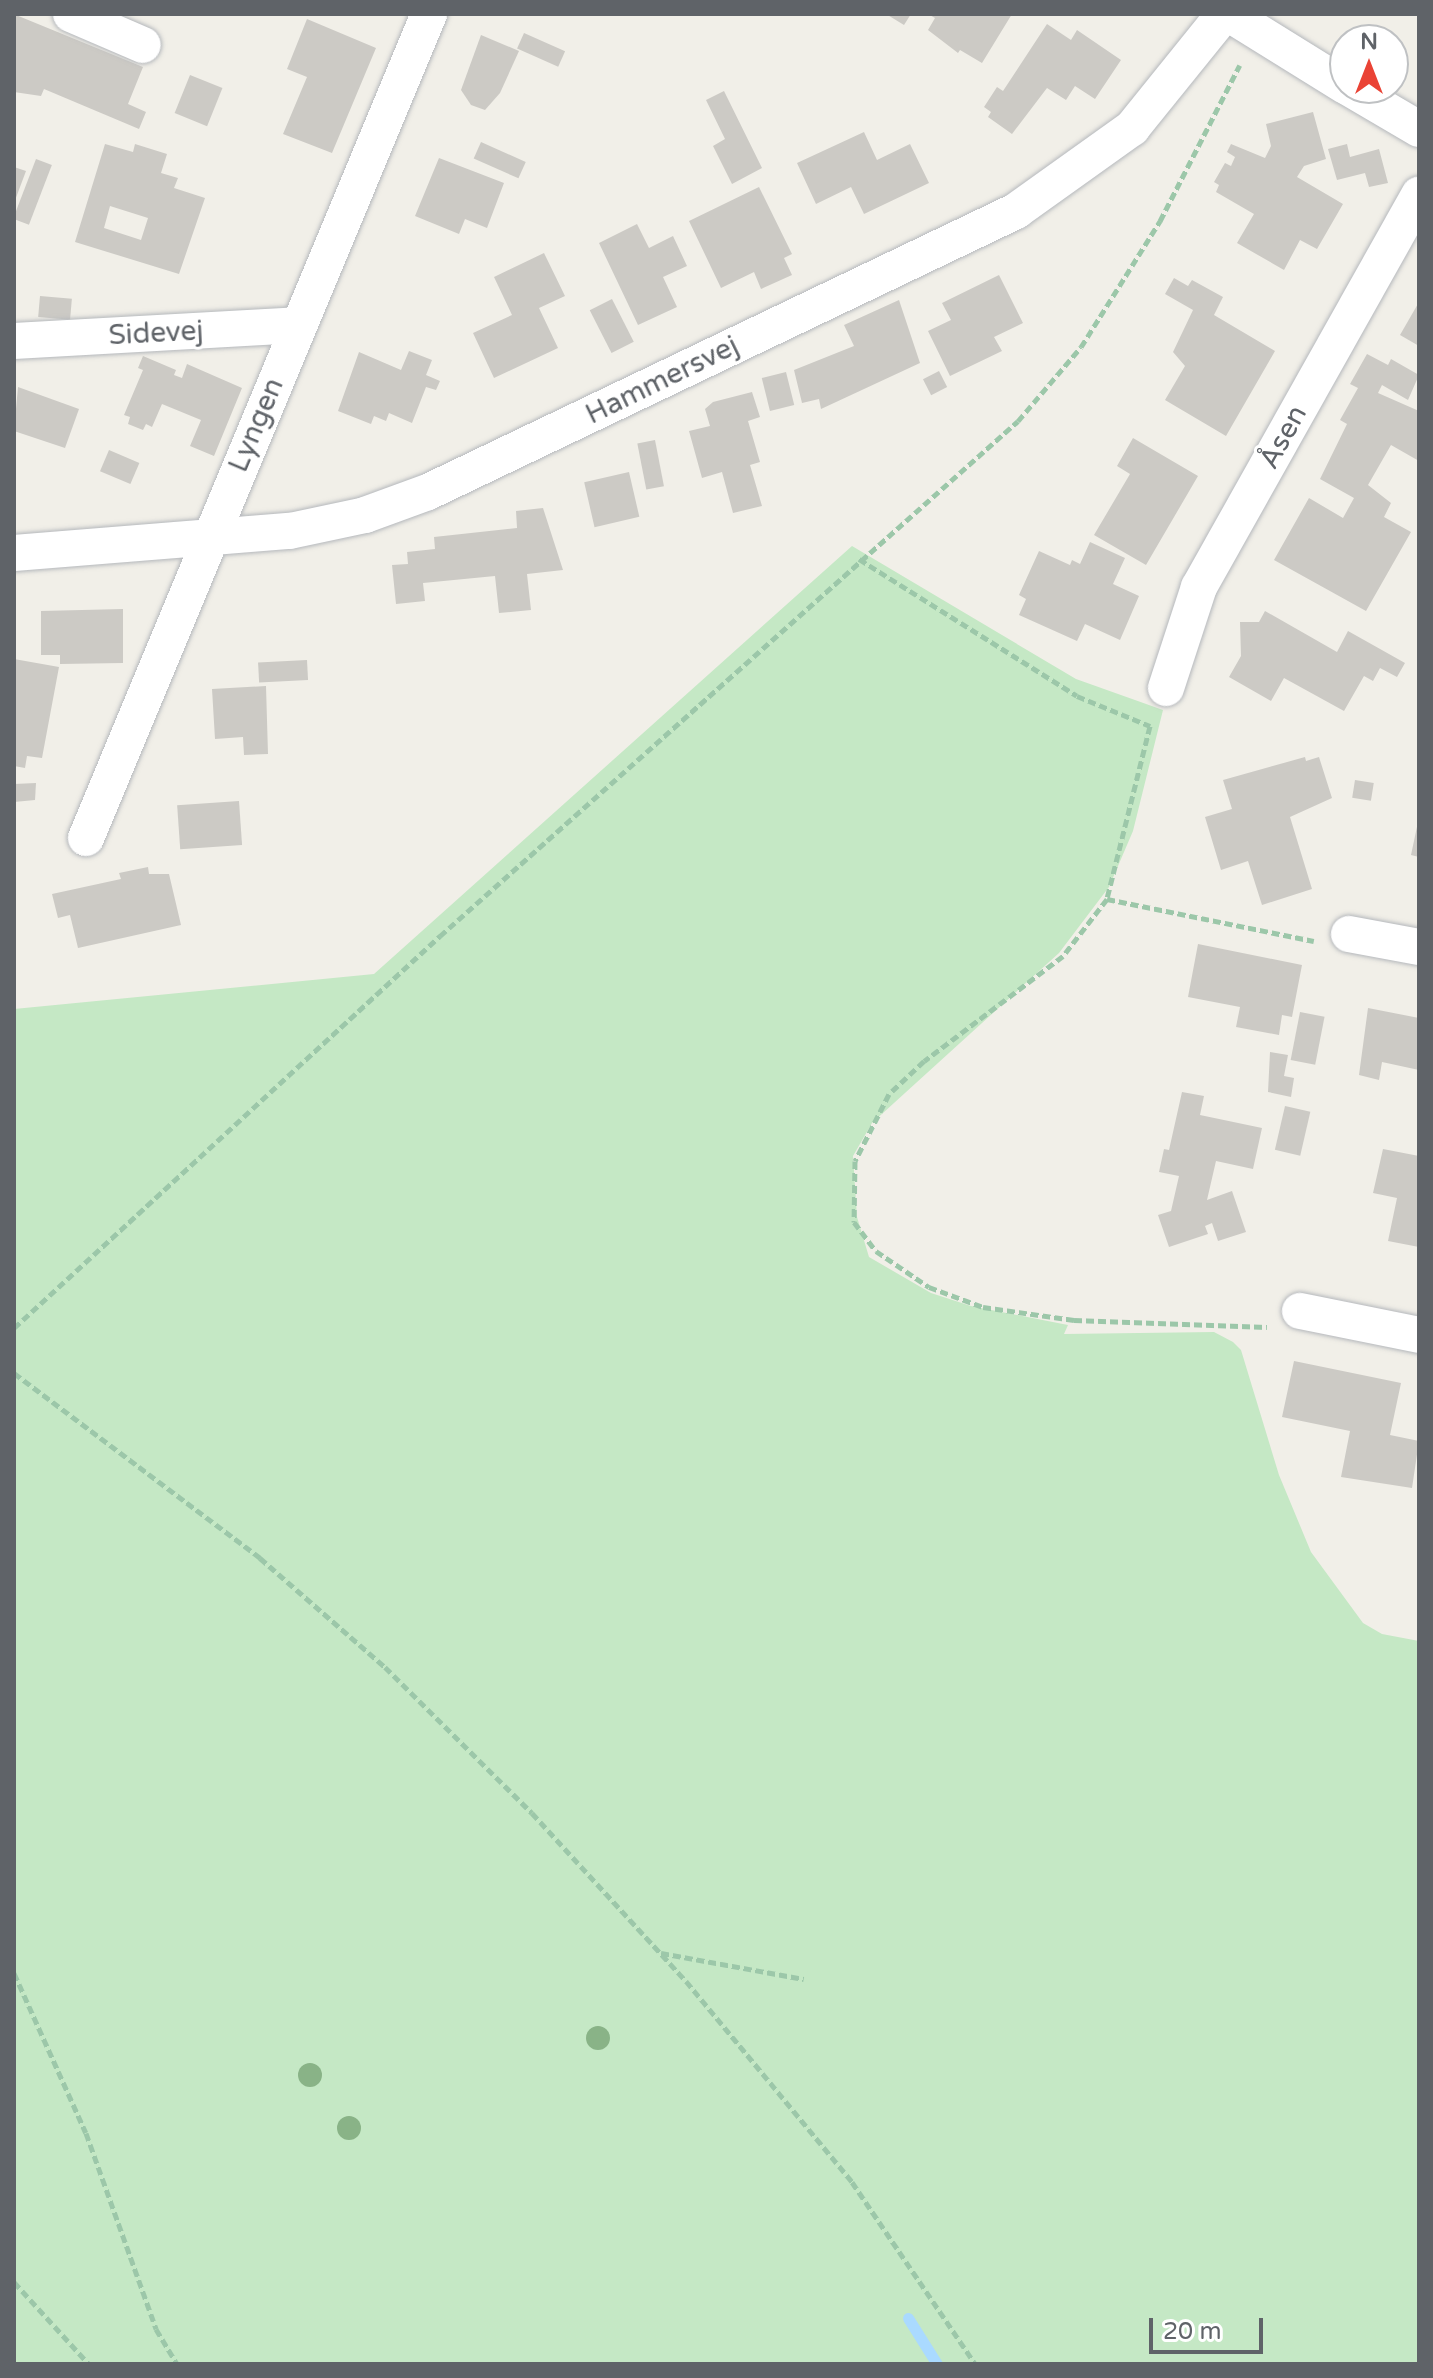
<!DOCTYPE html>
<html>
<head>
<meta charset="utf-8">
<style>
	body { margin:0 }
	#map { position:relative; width:1433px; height:2378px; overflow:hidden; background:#f1efe8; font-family:"Varela Round",sans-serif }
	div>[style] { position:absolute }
	.green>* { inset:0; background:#c5e8c5 }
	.stream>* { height:11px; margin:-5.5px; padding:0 5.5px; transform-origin:5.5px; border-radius:5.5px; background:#aadaff }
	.building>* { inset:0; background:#cccac5; transform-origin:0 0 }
	.path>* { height:5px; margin-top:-2.5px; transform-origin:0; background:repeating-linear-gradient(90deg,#9cc7a9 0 8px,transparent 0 12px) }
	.roads { filter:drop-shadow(0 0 2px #b5b8bc) drop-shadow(0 0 2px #b5b8bc) }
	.minor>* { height:36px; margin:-18px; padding:0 18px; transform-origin:18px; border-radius:18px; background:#fff }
	.trees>* { width:24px; height:24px; margin:-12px; border-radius:50%; background:#89b387 }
	span { translate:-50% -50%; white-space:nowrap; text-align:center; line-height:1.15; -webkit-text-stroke:6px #fff; paint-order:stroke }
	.street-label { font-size:28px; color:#5f6368 }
	.frame { position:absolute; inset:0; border:16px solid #5f6368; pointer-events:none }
	.north { position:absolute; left:1329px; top:24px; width:80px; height:80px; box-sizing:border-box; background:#fff; border:2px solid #bfc1c3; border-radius:50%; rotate:0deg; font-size:22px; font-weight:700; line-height:32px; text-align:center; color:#5f6368 }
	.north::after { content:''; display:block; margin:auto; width:28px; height:36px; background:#ea4335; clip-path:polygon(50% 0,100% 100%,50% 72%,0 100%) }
	.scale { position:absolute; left:1149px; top:2318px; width:114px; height:36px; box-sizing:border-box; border:4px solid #5f6368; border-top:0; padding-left:10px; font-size:24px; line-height:28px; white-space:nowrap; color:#5f6368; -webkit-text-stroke:6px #fff; paint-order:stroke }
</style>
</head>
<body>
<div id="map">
	<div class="green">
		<div style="clip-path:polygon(852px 546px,1076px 679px,1163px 710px,1133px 831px,1109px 887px,1059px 953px,872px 1123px,853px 1156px,857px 1217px,869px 1257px,931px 1293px,971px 1306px,1068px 1325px,1064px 1334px,1214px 1332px,1233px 1342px,1241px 1350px,1279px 1475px,1311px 1552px,1363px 1623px,1382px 1634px,1419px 1641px,1419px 2364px,14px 2364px,14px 1009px,374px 974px)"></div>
	</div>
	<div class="stream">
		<div style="left:908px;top:2318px;width:54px;rotate:57.8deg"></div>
	</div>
	<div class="building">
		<div style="clip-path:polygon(886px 14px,911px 14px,904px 25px)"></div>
		<div style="clip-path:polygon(928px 14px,1012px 14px,982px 63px,960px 50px,958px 53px,928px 30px,935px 18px)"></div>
		<div style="clip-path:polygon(16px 15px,143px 67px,128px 104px,146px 112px,139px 129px,44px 89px,41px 96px,14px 92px)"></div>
		<div style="clip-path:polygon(307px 19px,376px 48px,332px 153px,283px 134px,307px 77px,287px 69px)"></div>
		<div style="clip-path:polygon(1047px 24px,1071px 40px,1077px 30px,1121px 60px,1095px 99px,1075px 86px,1066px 100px,1047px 88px,1012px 134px,988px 117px,991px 112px,984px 107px,997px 87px,1003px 91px)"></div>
		<div style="left:524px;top:33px;width:45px;height:17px;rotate:24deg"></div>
		<div style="clip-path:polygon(481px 35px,519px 51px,500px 93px,485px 110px,471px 105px,461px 90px)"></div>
		<div style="left:190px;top:75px;width:35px;height:41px;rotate:22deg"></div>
		<div style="clip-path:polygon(724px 91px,762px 168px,732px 184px,713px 146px,725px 139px,706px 100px)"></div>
		<div style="clip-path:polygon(1313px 112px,1326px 159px,1304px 166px,1297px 177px,1343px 204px,1317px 249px,1300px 240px,1284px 270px,1237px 243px,1254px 214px,1216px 192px,1219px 185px,1214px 182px,1225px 163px,1231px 166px,1235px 157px,1227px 152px,1231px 144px,1265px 158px,1271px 146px,1266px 124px)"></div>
		<div style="clip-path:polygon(864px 132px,877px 160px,910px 144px,929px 183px,864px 214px,851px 187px,816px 204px,797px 163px)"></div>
		<div style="left:481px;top:142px;width:49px;height:18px;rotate:24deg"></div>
		<div style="clip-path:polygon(evenodd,105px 144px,133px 152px,135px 144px,167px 154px,161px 173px,178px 178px,174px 188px,205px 198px,179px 274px,75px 242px,105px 144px,110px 206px,148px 218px,141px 240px,104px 228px,110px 206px)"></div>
		<div style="clip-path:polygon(1347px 144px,1350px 157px,1379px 149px,1388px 183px,1369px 187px,1365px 173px,1337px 180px,1328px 149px)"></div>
		<div style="clip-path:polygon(439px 158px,504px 183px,487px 228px,465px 219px,459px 234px,415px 216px)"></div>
		<div style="left:36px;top:159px;width:17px;height:64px;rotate:21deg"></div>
		<div style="clip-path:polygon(14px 167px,26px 171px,14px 203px)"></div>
		<div style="clip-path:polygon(759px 187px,792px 254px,784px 258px,792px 275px,761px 289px,754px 272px,721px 288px,689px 221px)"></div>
		<div style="clip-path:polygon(637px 224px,649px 248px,673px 236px,687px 266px,663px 277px,677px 307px,638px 325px,599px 243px)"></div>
		<div style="clip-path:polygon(544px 253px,565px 296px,539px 308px,558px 348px,494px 378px,473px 333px,512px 315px,494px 277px)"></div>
		<div style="clip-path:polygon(999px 275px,1023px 323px,994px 337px,1002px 351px,950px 376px,928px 331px,951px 320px,942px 303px)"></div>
		<div style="clip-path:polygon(1174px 278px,1188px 286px,1192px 280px,1223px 297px,1214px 315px,1275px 351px,1226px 436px,1165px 400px,1185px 366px,1173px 352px,1193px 310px,1165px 294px)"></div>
		<div style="left:40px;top:296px;width:32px;height:21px;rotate:5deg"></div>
		<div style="left:612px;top:299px;width:48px;height:25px;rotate:63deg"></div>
		<div style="clip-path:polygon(899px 300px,920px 363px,821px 409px,819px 399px,802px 403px,794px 370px,854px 346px,844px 325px)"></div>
		<div style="clip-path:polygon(1419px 302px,1419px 346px,1400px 335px)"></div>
		<div style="clip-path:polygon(409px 351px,432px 360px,426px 375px,440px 381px,436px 390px,426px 387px,412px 423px,389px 413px,386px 421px,374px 416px,371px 424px,338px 411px,359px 352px,401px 370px)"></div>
		<div style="clip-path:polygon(1367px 354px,1388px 365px,1391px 359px,1419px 375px,1408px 400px,1382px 385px,1378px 393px,1419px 411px,1419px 461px,1391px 445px,1368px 485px,1391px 503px,1384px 517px,1411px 532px,1366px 611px,1274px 560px,1309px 498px,1343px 518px,1354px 498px,1320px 479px,1347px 424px,1340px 420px,1358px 388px,1350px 384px)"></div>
		<div style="clip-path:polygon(143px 356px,176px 370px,174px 375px,182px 378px,187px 364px,242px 388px,214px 456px,190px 446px,201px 420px,162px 404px,152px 427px,146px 424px,143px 430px,128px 424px,130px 417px,124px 415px,143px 370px,138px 368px)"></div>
		<div style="left:939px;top:371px;width:18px;height:18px;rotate:63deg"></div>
		<div style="left:786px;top:372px;width:34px;height:25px;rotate:76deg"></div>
		<div style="clip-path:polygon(18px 387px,79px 409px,65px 448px,14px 431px)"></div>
		<div style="clip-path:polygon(752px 392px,760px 417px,748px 421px,760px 462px,750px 465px,762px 506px,733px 513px,722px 472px,702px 478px,689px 431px,710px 426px,705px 409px,713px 402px)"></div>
		<div style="clip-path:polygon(1133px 438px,1198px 476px,1146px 565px,1094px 535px,1130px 474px,1117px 466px)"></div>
		<div style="left:655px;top:440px;width:47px;height:18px;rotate:79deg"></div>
		<div style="left:109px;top:450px;width:33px;height:23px;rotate:23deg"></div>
		<div style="left:629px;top:472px;width:46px;height:46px;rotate:77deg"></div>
		<div style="clip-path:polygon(543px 508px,563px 570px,527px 574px,531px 610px,499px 613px,495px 576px,423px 583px,425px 601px,396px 604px,392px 565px,408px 564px,407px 552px,435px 549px,434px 537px,517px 528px,516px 511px)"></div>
		<div style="clip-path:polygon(1090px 542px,1125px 558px,1113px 584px,1139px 596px,1120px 640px,1085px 624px,1077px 641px,1019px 615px,1026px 599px,1019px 595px,1039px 551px,1070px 565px,1072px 560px,1080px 564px)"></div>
		<div style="clip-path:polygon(123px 609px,123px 663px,60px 664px,60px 655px,41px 655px,41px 611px)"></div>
		<div style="clip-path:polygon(1265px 611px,1337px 652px,1348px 631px,1405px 663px,1397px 677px,1380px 668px,1373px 681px,1364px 676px,1344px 711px,1284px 678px,1271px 701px,1229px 677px,1241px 656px,1240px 622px,1259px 622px)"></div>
		<div style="clip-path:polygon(14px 659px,59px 667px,42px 758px,27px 756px,25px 768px,14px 766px)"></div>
		<div style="left:307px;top:660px;width:20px;height:49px;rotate:87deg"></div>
		<div style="clip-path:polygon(266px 686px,268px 754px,244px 755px,243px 737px,215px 739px,212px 689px)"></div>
		<div style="clip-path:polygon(1305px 757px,1306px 761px,1319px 757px,1332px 798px,1290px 817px,1312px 889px,1262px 905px,1248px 861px,1221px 870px,1205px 817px,1232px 809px,1223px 780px)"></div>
		<div style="left:1355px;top:780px;width:19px;height:18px;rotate:9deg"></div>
		<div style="clip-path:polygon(36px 783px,35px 800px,14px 802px,14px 784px)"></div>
		<div style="left:239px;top:801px;width:44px;height:62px;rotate:86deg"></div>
		<div style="clip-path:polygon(1418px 822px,1419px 822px,1419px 857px,1411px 855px)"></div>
		<div style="clip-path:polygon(148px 867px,149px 874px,169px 874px,181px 925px,78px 948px,70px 915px,58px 918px,52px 894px,121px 879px,119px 873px)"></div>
		<div style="clip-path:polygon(1198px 944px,1302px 965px,1292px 1017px,1282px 1015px,1279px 1035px,1236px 1027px,1240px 1007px,1188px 997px)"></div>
		<div style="clip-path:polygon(1368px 1008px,1419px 1018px,1419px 1070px,1382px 1062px,1379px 1080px,1359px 1075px)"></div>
		<div style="left:1300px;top:1012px;width:25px;height:49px;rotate:11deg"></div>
		<div style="clip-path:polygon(1270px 1052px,1288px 1055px,1284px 1076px,1294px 1078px,1291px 1097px,1268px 1092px)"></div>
		<div style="clip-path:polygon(1182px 1092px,1204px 1096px,1200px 1115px,1262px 1128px,1253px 1169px,1216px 1161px,1207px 1200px,1232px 1191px,1246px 1232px,1218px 1241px,1212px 1223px,1205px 1226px,1208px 1234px,1169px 1247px,1158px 1215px,1171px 1211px,1179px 1176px,1159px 1172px,1164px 1149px,1169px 1150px)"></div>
		<div style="left:1285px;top:1106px;width:26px;height:45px;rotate:13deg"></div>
		<div style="clip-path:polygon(1383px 1149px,1419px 1156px,1419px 1247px,1388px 1241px,1397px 1198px,1373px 1193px)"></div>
		<div style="clip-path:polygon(1294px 1361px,1401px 1383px,1390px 1435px,1419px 1441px,1412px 1488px,1341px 1477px,1350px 1431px,1282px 1417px)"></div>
	</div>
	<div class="path">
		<div style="left:859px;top:559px;width:257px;rotate:32.1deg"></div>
		<div style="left:1077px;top:696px;width:79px;rotate:22.3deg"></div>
		<div style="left:1150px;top:726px;width:178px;rotate:104deg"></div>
		<div style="left:1107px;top:899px;width:72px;rotate:127.7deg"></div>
		<div style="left:1063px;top:956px;width:174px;rotate:142.9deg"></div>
		<div style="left:924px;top:1061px;width:48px;rotate:136.7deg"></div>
		<div style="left:889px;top:1094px;width:75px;rotate:116.9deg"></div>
		<div style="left:855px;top:1161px;width:61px;rotate:90.9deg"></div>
		<div style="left:854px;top:1222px;width:36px;rotate:53deg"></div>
		<div style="left:876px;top:1251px;width:64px;rotate:34.2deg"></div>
		<div style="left:929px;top:1287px;width:58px;rotate:20.3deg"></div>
		<div style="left:983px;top:1307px;width:92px;rotate:8.1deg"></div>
		<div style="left:1074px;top:1320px;width:193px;rotate:2.1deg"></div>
		<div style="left:1107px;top:899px;width:211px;rotate:11.5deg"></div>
		<div style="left:14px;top:1328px;width:579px;rotate:-42.62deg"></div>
		<div style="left:440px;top:936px;width:774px;rotate:-41.7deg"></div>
		<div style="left:1018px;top:421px;width:97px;rotate:-49.6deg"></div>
		<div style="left:1081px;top:347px;width:149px;rotate:-57.9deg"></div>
		<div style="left:1160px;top:221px;width:175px;rotate:-62.9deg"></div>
		<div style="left:14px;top:1373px;width:308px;rotate:36.9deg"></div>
		<div style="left:260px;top:1558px;width:166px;rotate:41.1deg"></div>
		<div style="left:385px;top:1667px;width:207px;rotate:44.8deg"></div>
		<div style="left:532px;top:1813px;width:228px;rotate:47.5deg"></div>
		<div style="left:686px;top:1981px;width:261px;rotate:50.4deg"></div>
		<div style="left:852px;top:2182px;width:220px;rotate:55.9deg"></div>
		<div style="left:661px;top:1953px;width:145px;rotate:10.3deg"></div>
		<div style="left:14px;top:1973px;width:175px;rotate:65.8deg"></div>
		<div style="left:86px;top:2133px;width:208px;rotate:70.3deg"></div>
		<div style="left:156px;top:2329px;width:41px;rotate:59deg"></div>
		<div style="left:14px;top:2282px;width:111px;rotate:47.6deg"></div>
	</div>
	<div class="roads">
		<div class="minor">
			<div style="left:71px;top:14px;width:78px;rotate:23.3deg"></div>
			<div style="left:1229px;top:14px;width:137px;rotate:31.8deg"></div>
			<div style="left:1349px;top:88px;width:81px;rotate:30.4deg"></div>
			<div style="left:14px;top:341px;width:284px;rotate:-3.2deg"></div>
			<div style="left:14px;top:553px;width:277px;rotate:-4.6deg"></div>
			<div style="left:290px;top:531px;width:77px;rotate:-12deg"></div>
			<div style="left:365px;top:515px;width:67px;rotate:-20.1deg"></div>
			<div style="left:428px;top:492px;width:652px;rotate:-25.54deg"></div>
			<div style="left:1016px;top:211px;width:143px;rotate:-35.6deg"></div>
			<div style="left:1132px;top:128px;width:146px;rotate:-51.1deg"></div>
			<div style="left:1166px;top:688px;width:106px;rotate:-71.9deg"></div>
			<div style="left:1199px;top:587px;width:450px;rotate:-60.7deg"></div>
			<div style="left:86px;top:838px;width:893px;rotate:-67.4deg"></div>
			<div style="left:1349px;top:934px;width:71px;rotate:10.5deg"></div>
			<div style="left:1300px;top:1311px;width:121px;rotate:11.4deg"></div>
		</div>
	</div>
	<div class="trees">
		<div style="left:598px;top:2038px"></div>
		<div style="left:310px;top:2075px"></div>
		<div style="left:349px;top:2128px"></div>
	</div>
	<div class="street-label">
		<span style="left:156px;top:333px;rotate:-3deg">Sidevej</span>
		<span style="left:662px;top:380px;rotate:-26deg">Hammersvej</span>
		<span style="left:256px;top:425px;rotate:-67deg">Lyngen</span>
		<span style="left:1283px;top:437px;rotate:-61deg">Åsen</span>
	</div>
	<div class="frame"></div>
	<div class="north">N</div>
	<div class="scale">20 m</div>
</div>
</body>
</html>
